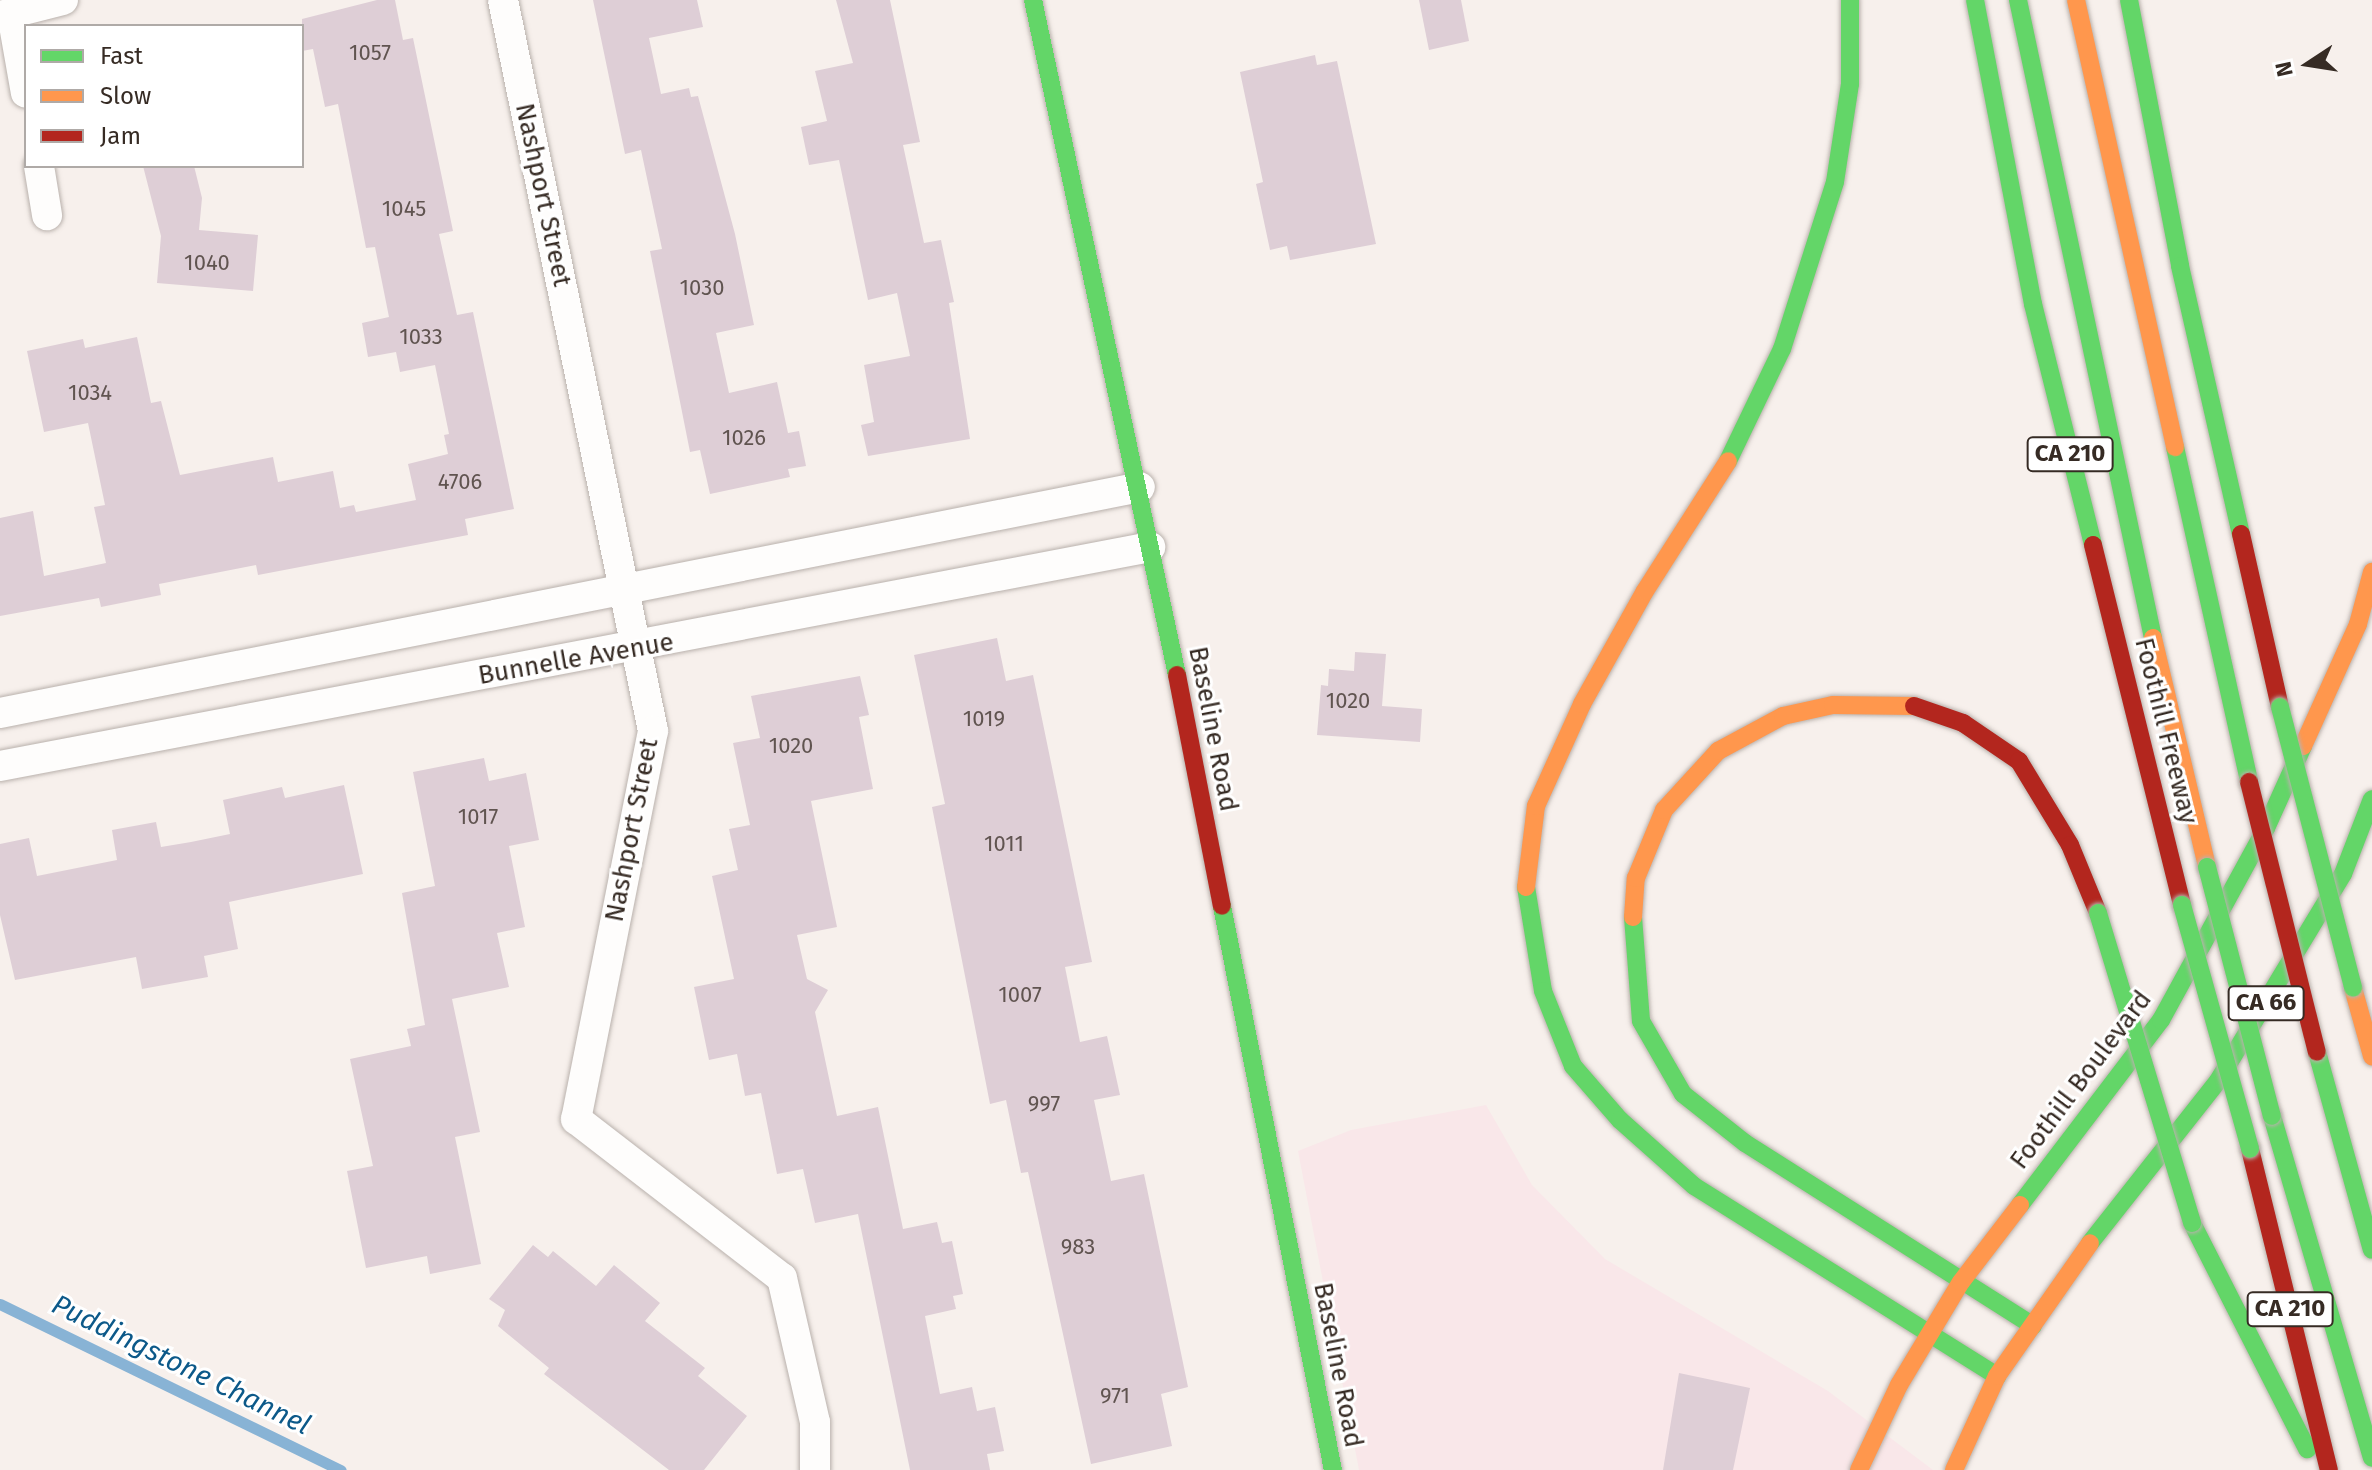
<!DOCTYPE html>
<html>
<head>
<meta charset="utf-8">
<style>
	body { margin:0 }
	#map { position:relative; width:2372px; height:1470px; overflow:hidden; background:#f7f0ec; font-family:"Fira Sans",sans-serif }
	div>[style] { position:absolute }
	.commercial>* { inset:0; background:#f9e7e9 }
	.stream>* { height:11px; margin:-5.5px; padding:0 5.5px; transform-origin:5.5px; border-radius:5.5px; background:#88b3d5 }
	.building>* { inset:0; background:#deced6 }
	.roads { filter:drop-shadow(0 0 2px #b9b1ac) drop-shadow(0 0 2px #b9b1ac) }
	.street>* { height:30px; margin:-15px; padding:0 15px; transform-origin:15px; border-radius:15px; background:#fefdfc }
	.fast>* { height:18px; margin:-9px; padding:0 9px; transform-origin:9px; border-radius:9px; background:#63d668 }
	.slow>* { height:18px; margin:-9px; padding:0 9px; transform-origin:9px; border-radius:9px; background:#ff974d }
	.jam>* { height:18px; margin:-9px; padding:0 9px; transform-origin:9px; border-radius:9px; background:#b3261e }
	.bridges { filter:drop-shadow(0 0 2px #b9b1ac) drop-shadow(0 0 2px #b9b1ac) }
	.fast-bridge>* { height:18px; margin:-9px; padding:0 9px; transform-origin:9px; border-radius:9px; background:#63d668 }
	.jam-bridge>* { height:18px; margin:-9px; padding:0 9px; transform-origin:9px; border-radius:9px; background:#b3261e }
	span { translate:-50% -50%; white-space:nowrap; text-align:center; line-height:1.15; -webkit-text-stroke:6px #fff; paint-order:stroke }
	.number-label { font-size:22px; color:#605450 }
	.number-label span { -webkit-text-stroke-width:0 }
	.shield-label span { padding:2px 6px; background:#fff; border:2px solid; border-radius:6px; -webkit-text-stroke-width:0 }
	.shield-label { font-size:24px; color:#362b24; font-weight:700 }
	.street-label { font-size:26px; color:#362b24 }
	.water-label { font-size:28px; color:#0c5989; font-style:italic }
	.legend { position:absolute; left:24px; top:24px; width:280px; height:144px; box-sizing:border-box; background:#fff; border:2px solid #afaaa7; margin:0; padding:10px 14px; list-style:none; font-size:24px; color:#362b24 }
	.legend li { display:flex; align-items:center; gap:16px; height:40px }
	.legend b { width:40px; border:2px solid #afaaa7 }
	.north { position:absolute; left:2268px; top:24px; width:80px; height:80px; -webkit-text-stroke:6px #fff; paint-order:stroke; rotate:258deg; font-size:22px; font-weight:700; line-height:32px; text-align:center; color:#362b24 }
	.north::after { content:''; display:block; margin:auto; width:28px; height:36px; background:#362b24; clip-path:polygon(50% 0,100% 100%,50% 72%,0 100%) }
</style>
</head>
<body>
<div id="map">
	<div class="commercial">
		<div style="clip-path:polygon(1486px 1105px,1532px 1185px,1605px 1259px,1828px 1391px,1933px 1470px,1359px 1470px,1298px 1151px,1351px 1130px)"></div>
	</div>
	<div class="stream">
		<div style="left:0;top:1304px;width:379px;rotate:26deg"></div>
	</div>
	<div class="building">
		<div style="clip-path:polygon(377px 0,395px 0,403px 40px,413px 38px,453px 231px,439px 234px,457px 315px,473px 312px,514px 509px,465px 519px,468px 535px,258px 575px,256px 565px,159px 584px,161px 595px,101px 607px,99px 598px,0 616px,0 518px,33px 511px,44px 576px,106px 563px,94px 507px,105px 505px,88px 423px,44px 432px,27px 351px,83px 339px,85px 348px,137px 337px,151px 403px,161px 401px,180px 475px,273px 457px,278px 482px,333px 471px,340px 508px,354px 505px,356px 512px,416px 500px,408px 464px,448px 454px,444px 435px,449px 434px,435px 365px,400px 372px,396px 352px,368px 357px,362px 323px,389px 317px,375px 247px,366px 248px,338px 104px,325px 107px,313px 49px,302px 51px,302px 19px)"></div>
		<div style="clip-path:polygon(593px 0,697px 0,703px 27px,649px 38px,661px 94px,689px 88px,691px 97px,698px 96px,735px 234px,754px 325px,716px 333px,729px 393px,777px 382px,788px 433px,799px 431px,806px 466px,788px 469px,790px 477px,710px 494px,700px 450px,690px 452px,650px 251px,662px 249px,641px 150px,625px 154px)"></div>
		<div style="clip-path:polygon(836px 0,890px 0,920px 142px,903px 145px,924px 243px,941px 240px,954px 302px,949px 303px,970px 439px,868px 456px,861px 425px,874px 422px,864px 365px,910px 356px,897px 293px,868px 300px,839px 160px,809px 165px,801px 127px,827px 121px,815px 71px,853px 63px)"></div>
		<div style="clip-path:polygon(1419px 0,1461px 0,1469px 41px,1429px 50px)"></div>
		<div style="clip-path:polygon(1315px 55px,1317px 65px,1337px 61px,1376px 244px,1290px 260px,1287px 246px,1270px 250px,1256px 184px,1263px 182px,1240px 72px)"></div>
		<div style="clip-path:polygon(143px 166px,194px 166px,202px 198px,199px 230px,258px 235px,253px 291px,157px 283px,161px 236px)"></div>
		<div style="clip-path:polygon(997px 638px,1006px 681px,1033px 675px,1092px 962px,1065px 967px,1080px 1042px,1107px 1036px,1120px 1095px,1094px 1100px,1111px 1181px,1144px 1174px,1188px 1387px,1161px 1394px,1172px 1446px,1091px 1464px,1028px 1172px,1021px 1173px,1006px 1100px,990px 1104px,932px 807px,945px 804px,914px 655px)"></div>
		<div style="clip-path:polygon(1355px 652px,1386px 654px,1382px 706px,1422px 709px,1420px 742px,1317px 735px,1321px 685px,1328px 686px,1329px 669px,1354px 671px)"></div>
		<div style="clip-path:polygon(860px 676px,869px 715px,859px 717px,873px 789px,811px 801px,837px 927px,797px 935px,807px 979px,828px 990px,815px 1012px,837px 1116px,878px 1107px,903px 1229px,937px 1222px,942px 1243px,952px 1241px,963px 1294px,953px 1296px,956px 1309px,925px 1316px,940px 1394px,972px 1387px,977px 1411px,995px 1407px,1004px 1451px,987px 1454px,990px 1470px,910px 1470px,858px 1214px,815px 1223px,803px 1169px,777px 1174px,761px 1093px,745px 1096px,737px 1054px,709px 1060px,694px 987px,734px 979px,712px 876px,738px 870px,729px 829px,750px 825px,733px 743px,760px 738px,751px 696px)"></div>
		<div style="clip-path:polygon(484px 758px,489px 781px,526px 773px,539px 840px,509px 846px,525px 927px,497px 933px,509px 987px,452px 999px,480px 1132px,455px 1137px,481px 1264px,430px 1274px,427px 1256px,366px 1268px,347px 1171px,373px 1166px,350px 1059px,411px 1046px,407px 1029px,425px 1025px,402px 893px,435px 886px,413px 772px)"></div>
		<div style="clip-path:polygon(344px 785px,363px 874px,229px 902px,238px 949px,204px 956px,208px 977px,142px 989px,136px 957px,15px 980px,0 915px,0 844px,29px 838px,37px 876px,117px 860px,112px 830px,156px 822px,161px 847px,191px 842px,230px 834px,223px 800px,282px 787px,285px 798px)"></div>
		<div style="clip-path:polygon(533px 1245px,548px 1257px,553px 1251px,596px 1286px,614px 1265px,660px 1303px,645px 1321px,705px 1368px,698px 1376px,747px 1416px,704px 1470px,669px 1470px,544px 1374px,549px 1368px,498px 1326px,505px 1310px,489px 1299px)"></div>
		<div style="clip-path:polygon(1679px 1373px,1750px 1388px,1733px 1470px,1663px 1470px)"></div>
	</div>
	<div class="roads">
		<div class="street">
			<div style="left:503px;top:0;width:746px;rotate:78.4deg"></div>
			<div style="left:653px;top:731px;width:396px;rotate:101.2deg"></div>
			<div style="left:576px;top:1119px;width:260px;rotate:37.7deg"></div>
			<div style="left:782px;top:1278px;width:148px;rotate:77.1deg"></div>
			<div style="left:815px;top:1422px;width:48px;rotate:90deg"></div>
			<div style="left:12px;top:14px;width:80px;rotate:80deg"></div>
			<div style="left:0;top:16px;width:65px;rotate:-14.3deg"></div>
			<div style="left:39px;top:166px;width:50px;rotate:80.7deg"></div>
			<div style="left:0;top:713px;width:1162px;rotate:-11.21deg"></div>
			<div style="left:0;top:766px;width:1171px;rotate:-10.78deg"></div>
		</div>
		<div class="fast">
			<div style="left:1033px;top:0;width:690px;rotate:77.96deg"></div>
			<div style="left:1975px;top:0;width:309px;rotate:79.2deg"></div>
			<div style="left:2033px;top:304px;width:248px;rotate:76deg"></div>
			<div style="left:2018px;top:0;width:652px;rotate:78.05deg"></div>
			<div style="left:2129px;top:0;width:271px;rotate:79.1deg"></div>
			<div style="left:2180px;top:266px;width:275px;rotate:77.2deg"></div>
			<div style="left:2175px;top:447px;width:343px;rotate:77.5deg"></div>
			<div style="left:1728px;top:461px;width:124px;rotate:-64.3deg"></div>
			<div style="left:1782px;top:349px;width:175px;rotate:-72.4deg"></div>
			<div style="left:1835px;top:182px;width:99px;rotate:-81.3deg"></div>
			<div style="left:1850px;top:84px;width:84px;rotate:-90deg"></div>
			<div style="left:1526px;top:887px;width:105px;rotate:80.7deg"></div>
			<div style="left:1543px;top:991px;width:81px;rotate:68.2deg"></div>
			<div style="left:1573px;top:1066px;width:72px;rotate:49deg"></div>
			<div style="left:1620px;top:1120px;width:99px;rotate:41.7deg"></div>
			<div style="left:1694px;top:1186px;width:358px;rotate:32.1deg"></div>
			<div style="left:1222px;top:906px;width:575px;rotate:78.87deg"></div>
			<div style="left:1633px;top:917px;width:104px;rotate:85.6deg"></div>
			<div style="left:1641px;top:1021px;width:84px;rotate:60.1deg"></div>
			<div style="left:1683px;top:1094px;width:79px;rotate:38.3deg"></div>
			<div style="left:1745px;top:1143px;width:341px;rotate:32.4deg"></div>
			<div style="left:2317px;top:1052px;width:205px;rotate:74.5deg"></div>
			<div style="left:2272px;top:1116px;width:356px;rotate:73.7deg"></div>
			<div style="left:2020px;top:1205px;width:233px;rotate:-52.7deg"></div>
			<div style="left:2161px;top:1020px;width:219px;rotate:-61.3deg"></div>
			<div style="left:2266px;top:828px;width:90px;rotate:-65.7deg"></div>
			<div style="left:2192px;top:1223px;width:254px;rotate:63deg"></div>
			<div style="left:2090px;top:1243px;width:206px;rotate:-51.7deg"></div>
			<div style="left:2218px;top:1081px;width:242px;rotate:-58.9deg"></div>
			<div style="left:2343px;top:874px;width:80px;rotate:-68.9deg"></div>
		</div>
		<div class="slow">
			<div style="left:2076px;top:0;width:458px;rotate:77.5deg"></div>
			<div style="left:2153px;top:638px;width:235px;rotate:76.7deg"></div>
			<div style="left:2303px;top:746px;width:134px;rotate:-65.7deg"></div>
			<div style="left:2358px;top:624px;width:54px;rotate:-74.9deg"></div>
			<div style="left:1526px;top:887px;width:82px;rotate:-83deg"></div>
			<div style="left:1536px;top:806px;width:112px;rotate:-65.7deg"></div>
			<div style="left:1582px;top:704px;width:129px;rotate:-60.9deg"></div>
			<div style="left:1645px;top:591px;width:154px;rotate:-57.4deg"></div>
			<div style="left:1633px;top:917px;width:39px;rotate:-86deg"></div>
			<div style="left:1636px;top:878px;width:74px;rotate:-67.6deg"></div>
			<div style="left:1664px;top:810px;width:80px;rotate:-47.5deg"></div>
			<div style="left:1718px;top:751px;width:74px;rotate:-28.3deg"></div>
			<div style="left:1783px;top:716px;width:51px;rotate:-12.4deg"></div>
			<div style="left:1833px;top:705px;width:81px;rotate:0.7deg"></div>
			<div style="left:2353px;top:988px;width:71px;rotate:74.4deg"></div>
			<div style="left:1859px;top:1470px;width:94px;rotate:-64.8deg"></div>
			<div style="left:1899px;top:1385px;width:120px;rotate:-59deg"></div>
			<div style="left:1961px;top:1282px;width:97px;rotate:-52.5deg"></div>
			<div style="left:1954px;top:1470px;width:103px;rotate:-65.4deg"></div>
			<div style="left:1997px;top:1376px;width:162px;rotate:-55deg"></div>
		</div>
		<div class="jam">
			<div style="left:2241px;top:534px;width:177px;rotate:77.3deg"></div>
			<div style="left:2093px;top:545px;width:371px;rotate:76.1deg"></div>
			<div style="left:1177px;top:675px;width:235px;rotate:79deg"></div>
			<div style="left:1914px;top:706px;width:52px;rotate:19.1deg"></div>
			<div style="left:1963px;top:723px;width:68px;rotate:34.2deg"></div>
			<div style="left:2019px;top:761px;width:98px;rotate:58.7deg"></div>
			<div style="left:2070px;top:845px;width:74px;rotate:67.6deg"></div>
			<div style="left:2250px;top:1149px;width:331px;rotate:76.2deg"></div>
		</div>
	</div>
	<div class="bridges">
		<div class="fast-bridge">
			<div style="left:2280px;top:707px;width:290px;rotate:75.4deg"></div>
			<div style="left:2207px;top:867px;width:257px;rotate:75.4deg"></div>
			<div style="left:2182px;top:905px;width:253px;rotate:74.4deg"></div>
			<div style="left:2098px;top:913px;width:324px;rotate:73.1deg"></div>
		</div>
		<div class="jam-bridge">
			<div style="left:2249px;top:782px;width:278px;rotate:75.9deg"></div>
		</div>
	</div>
	<div class="number-label">
		<span style="left:370px;top:53px">1057</span>
		<span style="left:404px;top:209px">1045</span>
		<span style="left:207px;top:263px">1040</span>
		<span style="left:702px;top:288px">1030</span>
		<span style="left:421px;top:337px">1033</span>
		<span style="left:90px;top:393px">1034</span>
		<span style="left:744px;top:438px">1026</span>
		<span style="left:460px;top:482px">4706</span>
		<span style="left:1348px;top:701px">1020</span>
		<span style="left:984px;top:719px">1019</span>
		<span style="left:791px;top:746px">1020</span>
		<span style="left:478px;top:817px">1017</span>
		<span style="left:1004px;top:844px">1011</span>
		<span style="left:1020px;top:995px">1007</span>
		<span style="left:1044px;top:1104px">997</span>
		<span style="left:1078px;top:1247px">983</span>
		<span style="left:1115px;top:1396px">971</span>
	</div>
	<div class="shield-label">
		<span style="left:2070px;top:454px">CA 210</span>
		<span style="left:2266px;top:1003px">CA 66</span>
		<span style="left:2290px;top:1309px">CA 210</span>
	</div>
	<div class="street-label">
		<span style="left:543px;top:195px;rotate:78deg">Nashport Street</span>
		<span style="left:576px;top:659px;rotate:-10deg">Bunnelle Avenue</span>
		<span style="left:1213px;top:729px;rotate:79deg">Baseline Road</span>
		<span style="left:2166px;top:731px;rotate:76deg">Foothill Freeway</span>
		<span style="left:632px;top:830px;rotate:-79deg">Nashport Street</span>
		<span style="left:2081px;top:1080px;rotate:-53deg">Foothill Boulevard</span>
		<span style="left:1338px;top:1365px;rotate:79deg">Baseline Road</span>
	</div>
	<div class="water-label">
		<span style="left:181px;top:1365px;rotate:26deg">Puddingstone Channel</span>
	</div>
	<ul class="legend">
	<li><b style="height:10px;background:#63d668"></b>Fast</li>
	<li><b style="height:10px;background:#ff974d"></b>Slow</li>
	<li><b style="height:10px;background:#b3261e"></b>Jam</li>
	</ul>
	<div class="north">N</div>
</div>
</body>
</html>
